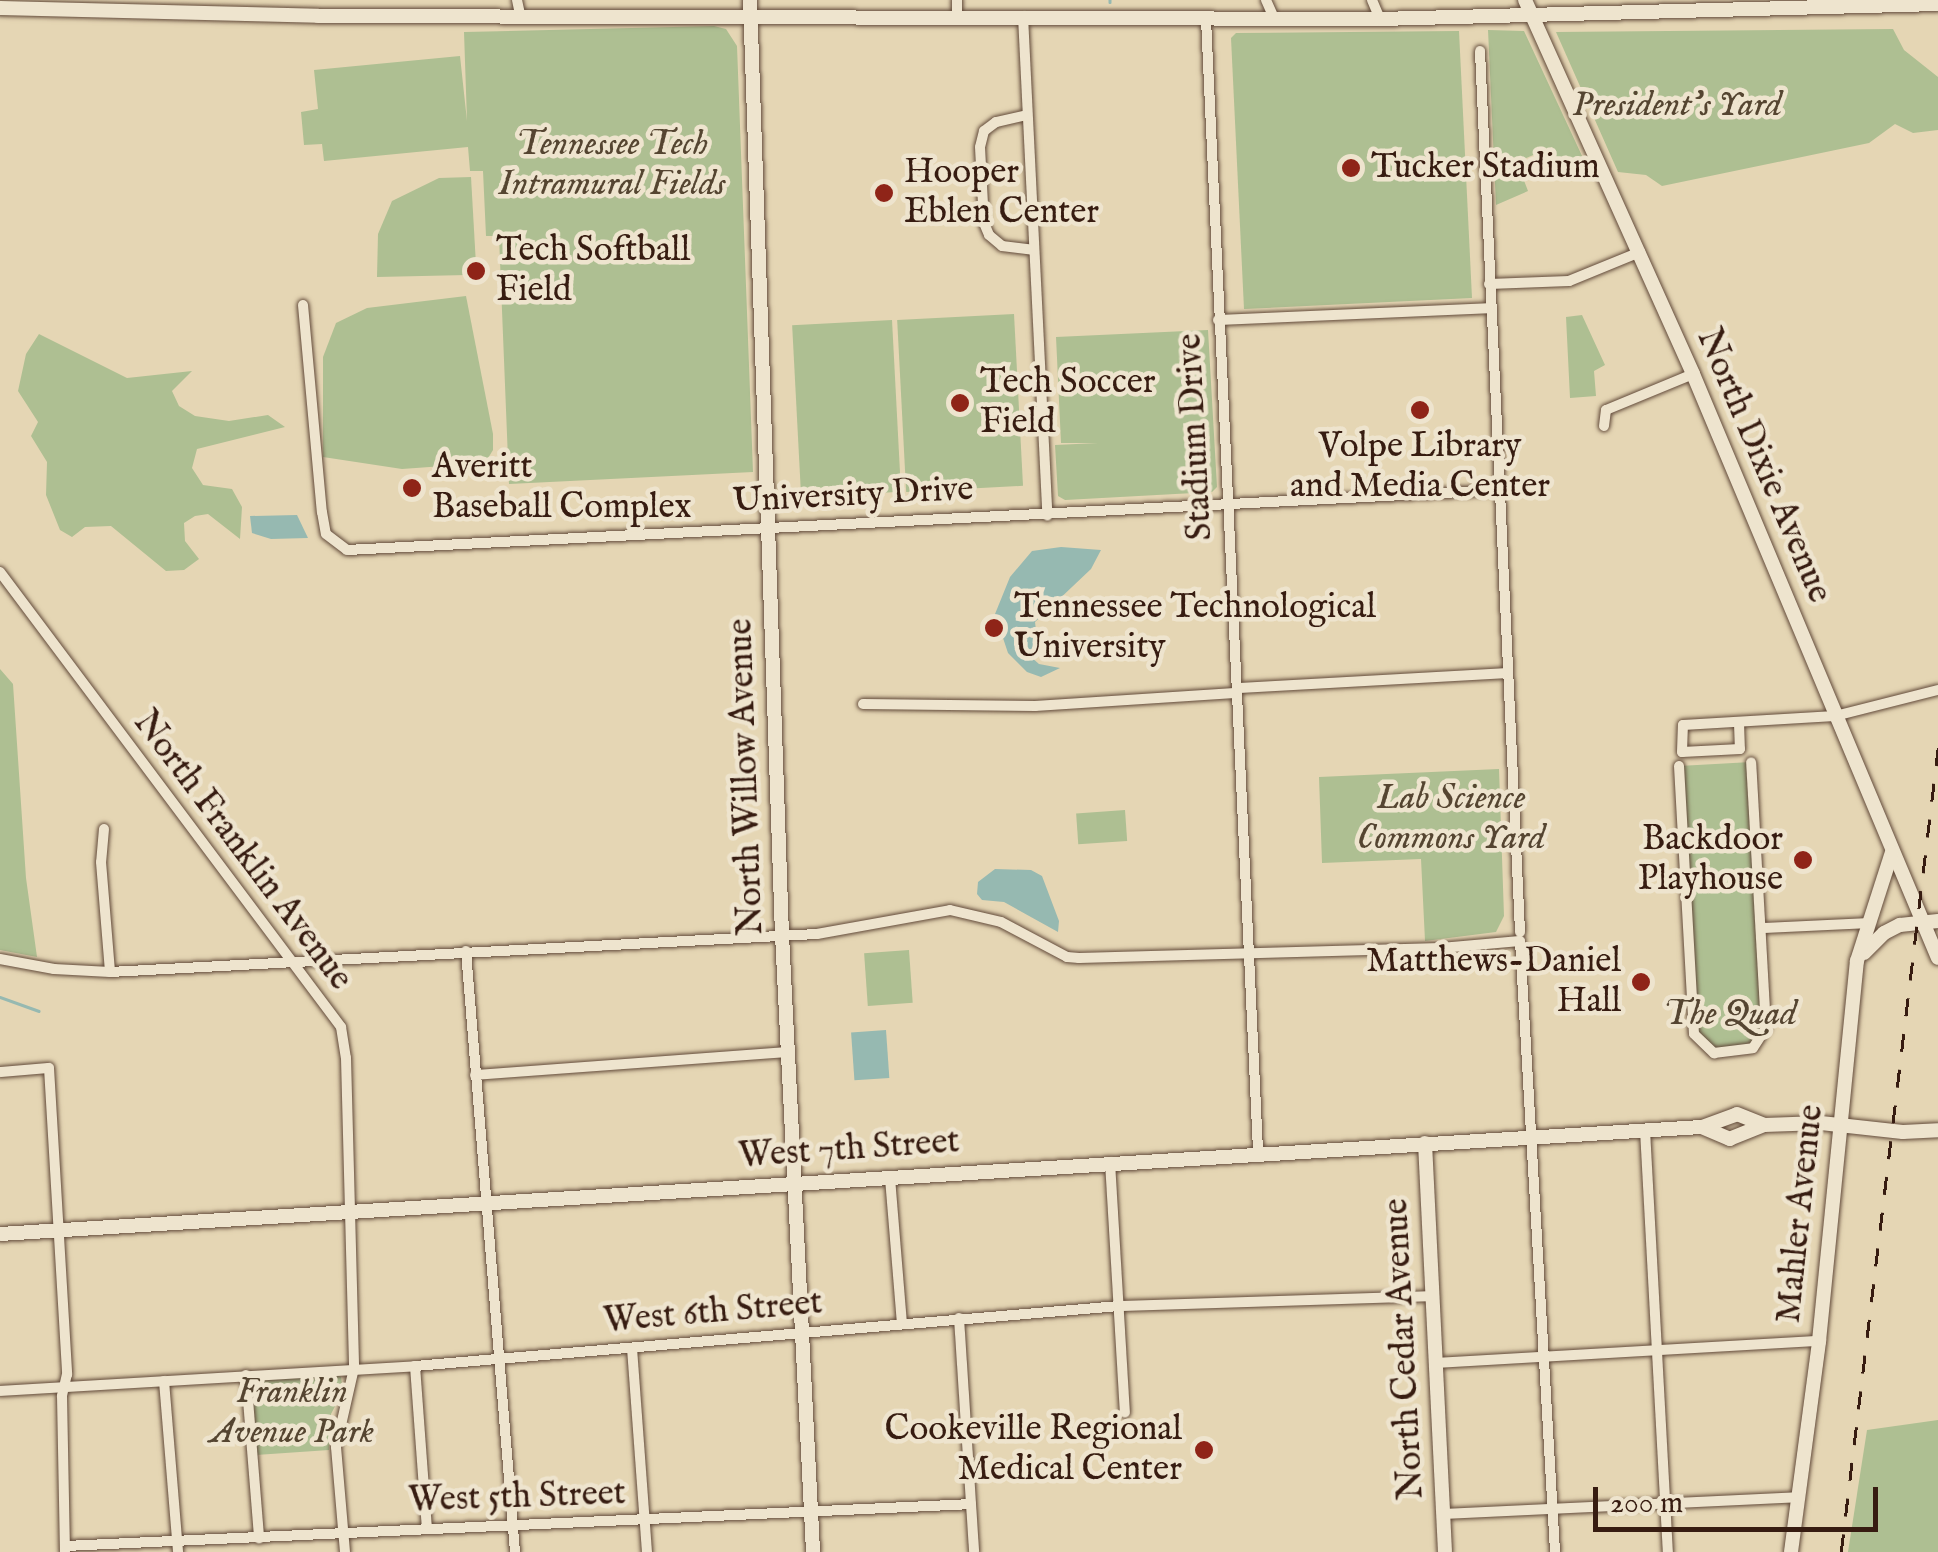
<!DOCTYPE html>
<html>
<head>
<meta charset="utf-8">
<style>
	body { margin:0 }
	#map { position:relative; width:1938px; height:1552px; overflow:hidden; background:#e5d6b4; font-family:"IM FELL English",serif }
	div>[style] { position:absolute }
	.green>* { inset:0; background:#aebf92; transform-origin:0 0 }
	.water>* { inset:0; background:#96b9b1; transform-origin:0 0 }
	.stream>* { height:2.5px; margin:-1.25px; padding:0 1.25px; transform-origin:1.25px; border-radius:1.25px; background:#96b9b1 }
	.roads { filter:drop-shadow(0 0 2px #624a3a) drop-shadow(0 0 2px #624a3a) }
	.street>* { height:10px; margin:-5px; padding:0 5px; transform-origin:5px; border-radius:5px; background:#eee4ce }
	.secondary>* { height:14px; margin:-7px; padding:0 7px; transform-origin:7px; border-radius:7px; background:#eee4ce }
	.rail>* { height:2.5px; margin-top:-1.25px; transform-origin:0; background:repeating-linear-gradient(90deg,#371c11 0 18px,transparent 0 36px) }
	.dots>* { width:28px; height:28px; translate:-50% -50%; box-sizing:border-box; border:5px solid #eee4ce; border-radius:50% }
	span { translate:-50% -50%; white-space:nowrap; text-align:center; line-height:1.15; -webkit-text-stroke:9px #eee4ce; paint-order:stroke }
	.park-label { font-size:35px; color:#554531; font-style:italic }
	.poi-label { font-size:35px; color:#371c11 }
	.left { translate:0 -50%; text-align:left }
	.right { translate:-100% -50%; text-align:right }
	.street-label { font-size:35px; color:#371c11 }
	.scale { position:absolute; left:1593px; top:1487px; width:285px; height:45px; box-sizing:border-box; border:5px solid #371c11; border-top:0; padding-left:12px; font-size:30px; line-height:35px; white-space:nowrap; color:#371c11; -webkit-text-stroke:8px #eee4ce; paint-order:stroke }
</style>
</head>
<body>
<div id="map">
	<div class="green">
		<div style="clip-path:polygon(714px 26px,726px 29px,737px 46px,753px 472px,509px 484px,499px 236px,486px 236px,483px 171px,470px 171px,468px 147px,324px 161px,322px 144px,304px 145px,301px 112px,318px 109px,314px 70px,460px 56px,467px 121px,464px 32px)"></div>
		<div style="clip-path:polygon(1893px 29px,1904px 50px,1938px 77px,1938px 130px,1913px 133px,1895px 124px,1869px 143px,1662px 186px,1646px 175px,1618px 172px,1556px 32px)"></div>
		<div style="clip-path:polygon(1488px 30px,1524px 31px,1589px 171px,1575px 178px,1572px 170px,1564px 173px,1552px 147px,1517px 162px,1528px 191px,1496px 205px)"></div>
		<div style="clip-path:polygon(1459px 31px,1472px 298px,1244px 309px,1231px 38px,1236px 33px)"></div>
		<div style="clip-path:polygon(471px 177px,476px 265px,467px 275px,377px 277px,378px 234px,392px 201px,439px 178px)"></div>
		<div style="clip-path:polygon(466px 296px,493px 434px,493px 450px,485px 463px,402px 469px,323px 457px,323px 357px,336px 323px,367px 308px)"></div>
		<div style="left:1014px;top:314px;width:172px;height:117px;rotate:87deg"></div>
		<div style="clip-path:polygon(1582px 315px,1605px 365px,1594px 371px,1596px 396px,1570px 398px,1566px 317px)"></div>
		<div style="left:892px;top:320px;width:172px;height:100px;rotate:87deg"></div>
		<div style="clip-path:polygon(1208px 330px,1217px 487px,1212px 492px,1065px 500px,1058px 496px,1055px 445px,1098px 443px,1061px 443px,1056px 337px)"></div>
		<div style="clip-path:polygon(39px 334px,127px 378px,192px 371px,172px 391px,179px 406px,195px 416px,229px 421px,268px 415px,285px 427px,197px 449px,192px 468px,203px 485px,232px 489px,242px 507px,240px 539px,208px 514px,195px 516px,184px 523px,185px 541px,199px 559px,184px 570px,166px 571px,111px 526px,85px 527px,72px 537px,60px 530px,46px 495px,47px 462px,31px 436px,38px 422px,18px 391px,26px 354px)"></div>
		<div style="clip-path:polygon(0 669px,13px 684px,26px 878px,37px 957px,0 950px)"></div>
		<div style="clip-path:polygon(1751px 762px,1766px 1028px,1753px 1048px,1714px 1053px,1697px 1040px,1679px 766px)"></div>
		<div style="clip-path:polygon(1499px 769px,1504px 916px,1496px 932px,1425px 941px,1421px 859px,1322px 863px,1319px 777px)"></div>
		<div style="left:1125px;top:810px;width:31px;height:49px;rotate:86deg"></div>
		<div style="left:909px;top:950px;width:53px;height:45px;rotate:86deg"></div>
		<div style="clip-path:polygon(334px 1374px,341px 1377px,343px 1391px,331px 1414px,329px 1450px,256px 1455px,253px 1380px)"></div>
		<div style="clip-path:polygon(1938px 1420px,1938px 1552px,1848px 1552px,1867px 1430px)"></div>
	</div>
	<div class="water">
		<div style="clip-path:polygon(297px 515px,308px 538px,271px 539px,252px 533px,250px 516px)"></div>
		<div style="clip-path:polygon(1061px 547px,1101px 550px,1091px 569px,1035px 622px,1038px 647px,1031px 657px,1039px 664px,1060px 668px,1041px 677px,1027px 672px,1008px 653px,995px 614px,1010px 577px,1032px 551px)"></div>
		<div style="clip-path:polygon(995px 869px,1031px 870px,1042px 876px,1059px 921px,1058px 932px,1004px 902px,982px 900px,977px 894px,978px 882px)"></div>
		<div style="left:886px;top:1030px;width:48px;height:35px;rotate:86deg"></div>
	</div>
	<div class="stream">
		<div style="left:1110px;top:0;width:2px;rotate:90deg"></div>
		<div style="left:0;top:997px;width:41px;rotate:19.7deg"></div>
	</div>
	<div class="roads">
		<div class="street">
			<div style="left:517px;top:0;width:14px;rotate:78deg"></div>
			<div style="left:1266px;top:0;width:20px;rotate:66deg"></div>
			<div style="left:1372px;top:0;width:21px;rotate:67deg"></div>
			<div style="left:957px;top:16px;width:16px;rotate:-90deg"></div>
			<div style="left:1023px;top:16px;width:500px;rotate:87.2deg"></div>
			<div style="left:1206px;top:19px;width:1135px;rotate:87.37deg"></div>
			<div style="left:1480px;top:51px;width:882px;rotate:87.4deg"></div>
			<div style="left:1027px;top:115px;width:32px;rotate:167deg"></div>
			<div style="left:996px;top:122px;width:15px;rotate:143deg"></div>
			<div style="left:984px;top:131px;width:16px;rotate:104deg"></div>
			<div style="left:980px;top:147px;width:76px;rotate:87deg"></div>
			<div style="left:984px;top:223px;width:13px;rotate:67deg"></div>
			<div style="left:989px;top:235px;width:17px;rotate:40deg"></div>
			<div style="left:1002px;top:246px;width:31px;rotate:7deg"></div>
			<div style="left:1489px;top:284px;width:80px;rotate:-2.1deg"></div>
			<div style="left:1569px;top:281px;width:77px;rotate:-22.2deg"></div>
			<div style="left:303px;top:305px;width:208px;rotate:84.8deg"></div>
			<div style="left:322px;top:512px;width:22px;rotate:80deg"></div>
			<div style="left:326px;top:534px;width:26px;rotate:37deg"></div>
			<div style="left:347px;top:550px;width:1153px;rotate:-2.98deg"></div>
			<div style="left:1218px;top:320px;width:271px;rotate:-2.5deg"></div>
			<div style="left:1604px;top:426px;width:16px;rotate:-83deg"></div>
			<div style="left:1606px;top:410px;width:94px;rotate:-22.5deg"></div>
			<div style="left:0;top:572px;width:569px;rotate:53.15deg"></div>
			<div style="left:341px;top:1027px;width:31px;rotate:81deg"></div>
			<div style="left:346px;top:1058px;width:310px;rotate:88.5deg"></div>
			<div style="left:354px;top:1368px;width:81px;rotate:102.8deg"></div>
			<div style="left:336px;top:1447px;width:105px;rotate:85.1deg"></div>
			<div style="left:1240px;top:688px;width:268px;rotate:-3.2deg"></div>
			<div style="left:863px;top:704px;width:172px;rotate:0.7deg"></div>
			<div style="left:1035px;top:706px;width:200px;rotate:-3.7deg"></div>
			<div style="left:1739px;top:723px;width:26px;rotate:88deg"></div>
			<div style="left:1740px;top:749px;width:58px;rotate:177deg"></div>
			<div style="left:1682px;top:752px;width:27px;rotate:-88deg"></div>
			<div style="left:1683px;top:725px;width:152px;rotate:-3.4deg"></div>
			<div style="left:1835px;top:716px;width:106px;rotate:-14.2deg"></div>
			<div style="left:1679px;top:766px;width:268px;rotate:86.8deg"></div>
			<div style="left:1694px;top:1034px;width:28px;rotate:44deg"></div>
			<div style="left:1714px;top:1053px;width:39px;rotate:-7deg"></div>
			<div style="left:1753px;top:1048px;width:24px;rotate:-57deg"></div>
			<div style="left:1766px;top:1028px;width:266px;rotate:-93.2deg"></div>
			<div style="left:104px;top:829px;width:33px;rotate:95deg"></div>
			<div style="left:101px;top:862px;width:110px;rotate:85.3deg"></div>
			<div style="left:1764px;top:928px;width:106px;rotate:-2.7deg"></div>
			<div style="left:466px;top:951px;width:603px;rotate:85.34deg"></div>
			<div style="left:0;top:959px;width:55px;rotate:10.5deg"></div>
			<div style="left:54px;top:969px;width:56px;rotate:3.1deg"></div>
			<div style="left:110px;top:972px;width:708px;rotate:-3.08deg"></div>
			<div style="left:817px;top:934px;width:135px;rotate:-10.2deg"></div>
			<div style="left:950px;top:910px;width:52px;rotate:13.2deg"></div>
			<div style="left:1001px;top:922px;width:75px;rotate:27.9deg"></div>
			<div style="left:1067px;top:957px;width:12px;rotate:5deg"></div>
			<div style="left:1079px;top:958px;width:362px;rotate:-1.6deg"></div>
			<div style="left:1441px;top:948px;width:79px;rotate:-5.1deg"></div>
			<div style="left:1520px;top:941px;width:612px;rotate:86.72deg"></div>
			<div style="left:0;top:1072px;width:49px;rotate:-4.7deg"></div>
			<div style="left:49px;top:1068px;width:307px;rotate:86.6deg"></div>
			<div style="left:67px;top:1374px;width:23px;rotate:103deg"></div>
			<div style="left:62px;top:1396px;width:156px;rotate:88.9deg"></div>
			<div style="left:475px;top:1075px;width:315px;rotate:-4.2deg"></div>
			<div style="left:1645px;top:1130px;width:423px;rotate:86.9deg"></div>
			<div style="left:1110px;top:1162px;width:251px;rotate:86.6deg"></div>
			<div style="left:890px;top:1178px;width:146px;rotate:85.3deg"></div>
			<div style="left:959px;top:1318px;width:234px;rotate:86.3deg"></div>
			<div style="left:632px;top:1348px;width:205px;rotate:85.8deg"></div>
			<div style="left:1436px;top:1363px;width:384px;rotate:-3.3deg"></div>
			<div style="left:415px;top:1366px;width:163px;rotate:85.8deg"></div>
			<div style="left:246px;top:1375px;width:164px;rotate:85.4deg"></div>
			<div style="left:164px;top:1381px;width:172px;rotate:85.3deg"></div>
			<div style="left:0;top:1391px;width:416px;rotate:-3.4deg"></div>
			<div style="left:415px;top:1366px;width:707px;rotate:-4.87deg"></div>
			<div style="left:1119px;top:1306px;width:312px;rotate:-1.8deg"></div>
			<div style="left:1443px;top:1514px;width:355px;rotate:-2.7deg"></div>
			<div style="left:65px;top:1546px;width:907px;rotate:-2.65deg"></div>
		</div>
		<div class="secondary">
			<div style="left:750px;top:0;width:936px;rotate:88.04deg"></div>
			<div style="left:782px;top:935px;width:618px;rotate:87.12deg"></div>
			<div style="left:1525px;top:0;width:410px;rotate:65.8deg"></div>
			<div style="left:1693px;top:374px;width:633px;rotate:67.24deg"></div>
			<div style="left:0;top:8px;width:318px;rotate:1.4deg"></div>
			<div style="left:318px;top:16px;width:1062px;rotate:0.16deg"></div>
			<div style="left:1380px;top:19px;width:558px;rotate:-1.54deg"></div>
			<div style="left:1864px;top:953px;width:28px;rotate:-45deg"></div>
			<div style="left:1884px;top:933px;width:18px;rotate:-27deg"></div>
			<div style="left:1900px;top:925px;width:38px;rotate:-6deg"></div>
			<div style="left:1764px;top:1125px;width:57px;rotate:-2deg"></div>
			<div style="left:1821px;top:1123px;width:82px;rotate:6.3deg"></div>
			<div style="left:1903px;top:1132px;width:35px;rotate:-3deg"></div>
			<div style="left:1425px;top:1143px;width:409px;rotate:87.2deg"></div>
			<div style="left:0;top:1234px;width:1705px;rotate:-3.6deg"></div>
			<div style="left:1702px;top:1127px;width:37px;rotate:-20deg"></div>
			<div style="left:1737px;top:1114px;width:29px;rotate:22deg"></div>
			<div style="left:1764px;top:1125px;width:37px;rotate:158deg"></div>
			<div style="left:1730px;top:1139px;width:30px;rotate:-157deg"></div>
			<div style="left:1791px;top:1552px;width:213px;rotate:-82.4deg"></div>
			<div style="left:1819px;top:1341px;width:382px;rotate:-84.3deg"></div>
			<div style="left:1857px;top:961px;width:114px;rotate:-72.2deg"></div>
		</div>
	</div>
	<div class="rail">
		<div style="left:1841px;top:1552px;width:810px;rotate:-83.12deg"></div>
	</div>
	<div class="dots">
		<div style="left:1351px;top:168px;background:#8f2418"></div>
		<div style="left:884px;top:193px;background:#8f2418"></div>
		<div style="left:476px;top:271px;background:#8f2418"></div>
		<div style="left:960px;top:403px;background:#8f2418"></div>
		<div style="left:1420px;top:410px;background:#8f2418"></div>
		<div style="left:412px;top:488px;background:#8f2418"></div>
		<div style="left:994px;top:628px;background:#8f2418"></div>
		<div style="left:1803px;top:860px;background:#8f2418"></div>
		<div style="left:1641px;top:982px;background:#8f2418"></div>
		<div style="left:1204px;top:1450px;background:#8f2418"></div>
	</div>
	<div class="park-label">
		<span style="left:1677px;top:106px">President's Yard</span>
		<span style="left:612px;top:165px">Tennessee Tech<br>Intramural Fields</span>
		<span style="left:1451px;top:819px">Lab Science<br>Commons Yard</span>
		<span style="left:1730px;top:1015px">The Quad</span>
		<span style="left:292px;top:1413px">Franklin<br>Avenue Park</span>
	</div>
	<div class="poi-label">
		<span class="left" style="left:1371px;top:168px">Tucker Stadium</span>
		<span class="left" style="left:904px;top:193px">Hooper<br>Eblen Center</span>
		<span class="left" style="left:496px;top:271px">Tech Softball<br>Field</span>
		<span class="left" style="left:980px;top:403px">Tech Soccer<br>Field</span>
		<span style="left:1420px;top:467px">Volpe Library<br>and Media Center</span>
		<span class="left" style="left:432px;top:488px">Averitt<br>Baseball Complex</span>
		<span class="left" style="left:1014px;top:628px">Tennessee Technological<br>University</span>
		<span class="right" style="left:1783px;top:860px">Backdoor<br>Playhouse</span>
		<span class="right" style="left:1621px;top:982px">Matthews-Daniel<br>Hall</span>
		<span class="right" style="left:1182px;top:1450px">Cookeville Regional<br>Medical Center</span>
	</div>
	<div class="street-label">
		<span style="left:1196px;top:437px;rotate:-93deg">Stadium Drive</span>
		<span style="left:1763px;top:466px;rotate:67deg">North Dixie Avenue</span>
		<span style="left:853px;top:496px;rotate:-3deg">University Drive</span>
		<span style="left:747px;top:777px;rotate:-92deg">North Willow Avenue</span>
		<span style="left:242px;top:851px;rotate:53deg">North Franklin Avenue</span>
		<span style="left:849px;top:1150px;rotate:-4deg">West 7th Street</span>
		<span style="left:1801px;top:1214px;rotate:-84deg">Mahler Avenue</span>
		<span style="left:713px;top:1313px;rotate:-5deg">West 6th Street</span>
		<span style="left:1405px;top:1349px;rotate:-93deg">North Cedar Avenue</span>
		<span style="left:517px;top:1498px;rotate:-2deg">West 5th Street</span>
	</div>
	<div class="scale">200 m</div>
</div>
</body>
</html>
